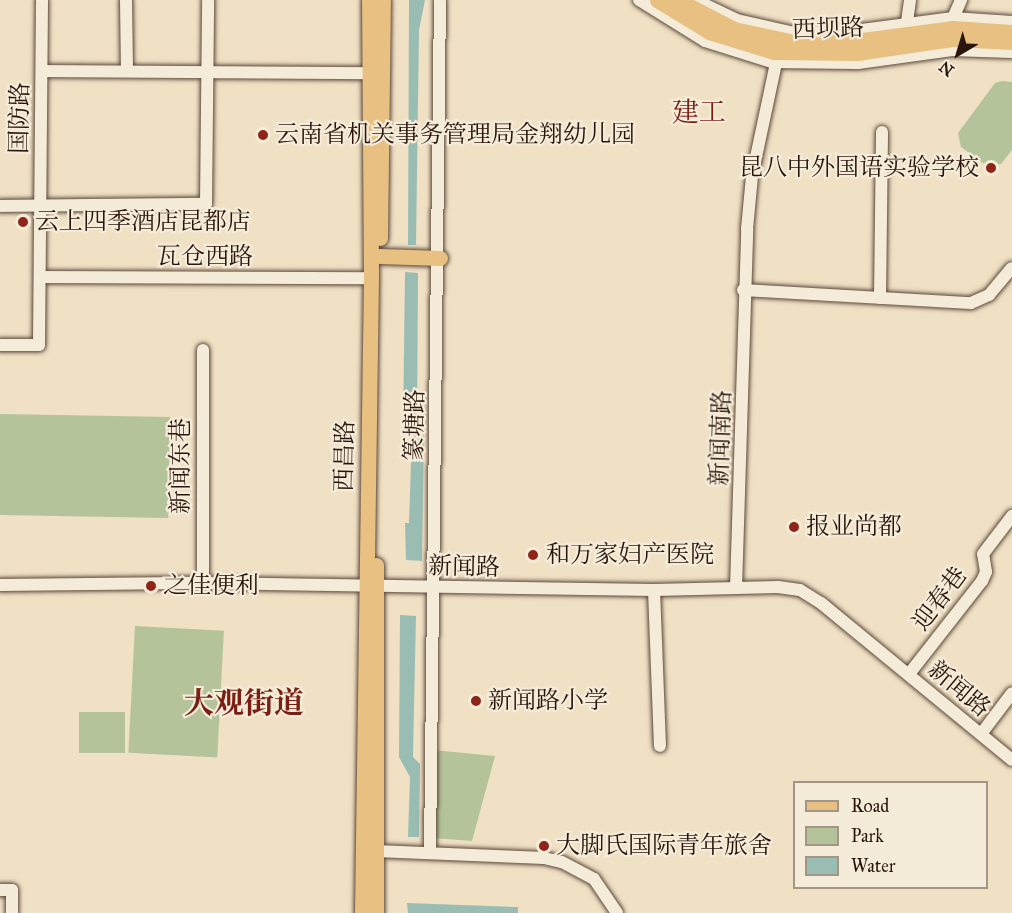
<!DOCTYPE html>
<html>
<head>
<meta charset="utf-8">
<style>
	body { margin:0 }
	#map { position:relative; width:1012px; height:913px; overflow:hidden; background:#f0e0c4; font-family:"IM FELL Great Primer","Noto Serif SC",serif }
	div>[style] { position:absolute }
	.green>* { inset:0; background:#b4c399; transform-origin:0 0 }
	.water>* { inset:0; background:#9abdb3 }
	.roads { filter:drop-shadow(0 0 2px #5b483a) drop-shadow(0 0 2px #5b483a) }
	.minor>* { height:12px; margin:-6px; padding:0 6px; transform-origin:6px; border-radius:6px; background:#f5ebd9 }
	.major>* { height:15px; margin:-7.5px; padding:0 7.5px; transform-origin:7.5px; border-radius:7.5px; background:#e8c082 }
	.dots>* { width:16px; height:16px; translate:-50% -50%; box-sizing:border-box; border:3px solid #f5ebd9; border-radius:50% }
	span { translate:-50% -50%; white-space:nowrap; text-align:center; line-height:1.15; -webkit-text-stroke:4.5px #f5ebd9; paint-order:stroke }
	.street-label { font-size:24px; color:#29150c }
	.poi-label { font-size:24px; color:#29150c }
	.left { translate:0 -50%; text-align:left }
	.right { translate:-100% -50%; text-align:right }
	.quarter-label { font-size:27px; color:#7a1f14 }
	.district-label { font-size:30px; color:#7a1f14; font-weight:700 }
	.legend { position:absolute; left:793px; top:781px; width:195px; height:108px; box-sizing:border-box; background:#f5ebd9; border:2px solid #a39587; margin:0; padding:8px 10px; list-style:none; font-size:18px; color:#29150c }
	.legend li { display:flex; align-items:center; gap:12px; height:30px }
	.legend b { width:30px; border:2px solid #a39587 }
	.north { position:absolute; left:928px; top:24px; width:60px; height:60px; -webkit-text-stroke:4px #f5ebd9; paint-order:stroke; rotate:218deg; font-size:16px; font-weight:700; line-height:24px; text-align:center; color:#29150c }
	.north::after { content:''; display:block; margin:auto; width:21px; height:27px; background:#29150c; clip-path:polygon(50% 0,100% 100%,50% 72%,0 100%) }
</style>
</head>
<body>
<div id="map">
	<div class="green">
		<div style="clip-path:polygon(1002px 81px,1012px 82px,1012px 150px,1001px 164px,987px 166px,961px 147px,958px 133px,995px 83px)"></div>
		<div style="left:0;top:414px;width:170px;height:101px;rotate:1deg"></div>
		<div style="left:135px;top:626px;width:89px;height:127px;rotate:3deg"></div>
		<div style="left:79px;top:712px;width:46px;height:41px"></div>
		<div style="clip-path:polygon(433px 750px,495px 756px,472px 841px,432px 838px)"></div>
	</div>
	<div class="water">
		<div style="clip-path:polygon(409px 0,425px 0,419px 30px,416px 245px,408px 245px)"></div>
		<div style="clip-path:polygon(405px 272px,418px 273px,417px 421px,424px 430px,422px 561px,406px 560px,405px 523px,409px 523px,411px 463px,415px 450px,414px 433px,403px 428px)"></div>
		<div style="clip-path:polygon(400px 615px,416px 616px,413px 757px,420px 764px,419px 837px,408px 837px,410px 777px,399px 757px)"></div>
		<div style="clip-path:polygon(407px 903px,518px 907px,518px 913px,408px 913px)"></div>
	</div>
	<div class="roads">
		<div class="minor">
			<div style="left:126px;top:0;width:71px;rotate:89.2deg"></div>
			<div style="left:639px;top:0;width:78px;rotate:31.8deg"></div>
			<div style="left:705px;top:41px;width:70px;rotate:17.4deg"></div>
			<div style="left:772px;top:62px;width:86px;rotate:0.7deg"></div>
			<div style="left:858px;top:63px;width:95px;rotate:-7.9deg"></div>
			<div style="left:952px;top:50px;width:60px;rotate:1.9deg"></div>
			<div style="left:695px;top:0;width:47px;rotate:25.5deg"></div>
			<div style="left:737px;top:20px;width:58px;rotate:12.8deg"></div>
			<div style="left:794px;top:33px;width:60px;rotate:-1.9deg"></div>
			<div style="left:854px;top:31px;width:100px;rotate:-7.5deg"></div>
			<div style="left:953px;top:18px;width:59px;rotate:3.9deg"></div>
			<div style="left:953px;top:18px;width:20px;rotate:-66deg"></div>
			<div style="left:906px;top:29px;width:29px;rotate:-82deg"></div>
			<div style="left:42px;top:71px;width:327px;rotate:0.4deg"></div>
			<div style="left:0;top:206px;width:206px;rotate:-0.6deg"></div>
			<div style="left:206px;top:204px;width:204px;rotate:-89.4deg"></div>
			<div style="left:40px;top:277px;width:331px;rotate:0.2deg"></div>
			<div style="left:743px;top:290px;width:228px;rotate:3.3deg"></div>
			<div style="left:971px;top:303px;width:20px;rotate:-24deg"></div>
			<div style="left:989px;top:295px;width:35px;rotate:-50deg"></div>
			<div style="left:880px;top:298px;width:166px;rotate:-89.3deg"></div>
			<div style="left:0;top:345px;width:39px"></div>
			<div style="left:39px;top:345px;width:345px;rotate:-89.5deg"></div>
			<div style="left:203px;top:583px;width:233px;rotate:-90deg"></div>
			<div style="left:0;top:585px;width:203px;rotate:-0.6deg"></div>
			<div style="left:203px;top:583px;width:451px;rotate:0.9deg"></div>
			<div style="left:654px;top:590px;width:124px;rotate:-1.4deg"></div>
			<div style="left:778px;top:587px;width:22px;rotate:8deg"></div>
			<div style="left:800px;top:590px;width:25px;rotate:32deg"></div>
			<div style="left:821px;top:603px;width:247px;rotate:39.4deg"></div>
			<div style="left:736px;top:588px;width:359px;rotate:-88.2deg"></div>
			<div style="left:747px;top:229px;width:53px;rotate:-84.6deg"></div>
			<div style="left:752px;top:176px;width:116px;rotate:-78deg"></div>
			<div style="left:654px;top:590px;width:156px;rotate:87.8deg"></div>
			<div style="left:909px;top:674px;width:118px;rotate:-51.9deg"></div>
			<div style="left:982px;top:581px;width:10px;rotate:-66deg"></div>
			<div style="left:986px;top:572px;width:18px;rotate:-99deg"></div>
			<div style="left:983px;top:554px;width:48px;rotate:-52.7deg"></div>
			<div style="left:981px;top:734px;width:51px;rotate:-52.9deg"></div>
			<div style="left:376px;top:851px;width:168px;rotate:2.4deg"></div>
			<div style="left:544px;top:858px;width:18px;rotate:13deg"></div>
			<div style="left:562px;top:862px;width:36px;rotate:28deg"></div>
			<div style="left:594px;top:879px;width:41px;rotate:55.9deg"></div>
			<div style="left:430px;top:852px;width:852px;rotate:-89.33deg"></div>
			<div style="left:0;top:890px;width:12px"></div>
			<div style="left:12px;top:890px;width:23px;rotate:90deg"></div>
		</div>
		<div class="major">
			<div style="left:657px;top:0;width:61px;rotate:31.6deg"></div>
			<div style="left:709px;top:32px;width:68px;rotate:17.1deg"></div>
			<div style="left:774px;top:52px;width:83px;rotate:0.7deg"></div>
			<div style="left:857px;top:53px;width:96px;rotate:-8.4deg"></div>
			<div style="left:952px;top:39px;width:60px;rotate:2.9deg"></div>
			<div style="left:678px;top:0;width:63px;rotate:27.4deg"></div>
			<div style="left:734px;top:29px;width:61px;rotate:12.2deg"></div>
			<div style="left:794px;top:42px;width:61px;rotate:-0.9deg"></div>
			<div style="left:855px;top:41px;width:99px;rotate:-7.6deg"></div>
			<div style="left:953px;top:28px;width:59px;rotate:3.9deg"></div>
			<div style="left:380px;top:238px;width:238px;rotate:-89.3deg"></div>
			<div style="left:380px;top:256px;width:60px;rotate:1.9deg"></div>
			<div style="left:376px;top:565px;width:348px;rotate:90deg"></div>
			<div style="left:362px;top:913px;width:635px;rotate:-89.19deg"></div>
			<div style="left:371px;top:278px;width:278px;rotate:-90.4deg"></div>
		</div>
	</div>
	<div class="dots">
		<div style="left:263px;top:135px;background:#8f2418"></div>
		<div style="left:991px;top:168px;background:#8f2418"></div>
		<div style="left:23px;top:222px;background:#8f2418"></div>
		<div style="left:794px;top:527px;background:#8f2418"></div>
		<div style="left:533px;top:555px;background:#8f2418"></div>
		<div style="left:151px;top:586px;background:#8f2418"></div>
		<div style="left:476px;top:701px;background:#8f2418"></div>
		<div style="left:544px;top:846px;background:#8f2418"></div>
	</div>
	<div class="street-label">
		<span style="left:828px;top:29px;rotate:-2deg">西坝路</span>
		<span style="left:20px;top:118px;rotate:-89deg">国防路</span>
		<span style="left:205px;top:257px">瓦仓西路</span>
		<span style="left:415px;top:425px;rotate:-89deg">篆塘路</span>
		<span style="left:721px;top:438px;rotate:-88deg">新闻南路</span>
		<span style="left:345px;top:456px;rotate:-89deg">西昌路</span>
		<span style="left:181px;top:466px;rotate:-90deg">新闻东巷</span>
		<span style="left:464px;top:567px;rotate:1deg">新闻路</span>
		<span style="left:940px;top:599px;rotate:-53deg">迎春巷</span>
		<span style="left:959px;top:689px;rotate:40deg">新闻路</span>
	</div>
	<div class="poi-label">
		<span class="left" style="left:275px;top:135px">云南省机关事务管理局金翔幼儿园</span>
		<span class="right" style="left:979px;top:168px">昆八中外国语实验学校</span>
		<span class="left" style="left:35px;top:222px">云上四季酒店昆都店</span>
		<span class="left" style="left:806px;top:527px">报业尚都</span>
		<span class="left" style="left:546px;top:555px">和万家妇产医院</span>
		<span class="left" style="left:163px;top:586px">之佳便利</span>
		<span class="left" style="left:488px;top:701px">新闻路小学</span>
		<span class="left" style="left:556px;top:846px">大脚氏国际青年旅舍</span>
	</div>
	<div class="quarter-label">
		<span style="left:699px;top:112px">建工</span>
	</div>
	<div class="district-label">
		<span style="left:244px;top:703px">大观街道</span>
	</div>
	<ul class="legend">
	<li><b style="height:8px;background:#e8c082"></b>Road</li>
	<li><b style="height:16px;background:#b4c399"></b>Park</li>
	<li><b style="height:16px;background:#9abdb3"></b>Water</li>
	</ul>
	<div class="north">N</div>
</div>
</body>
</html>
